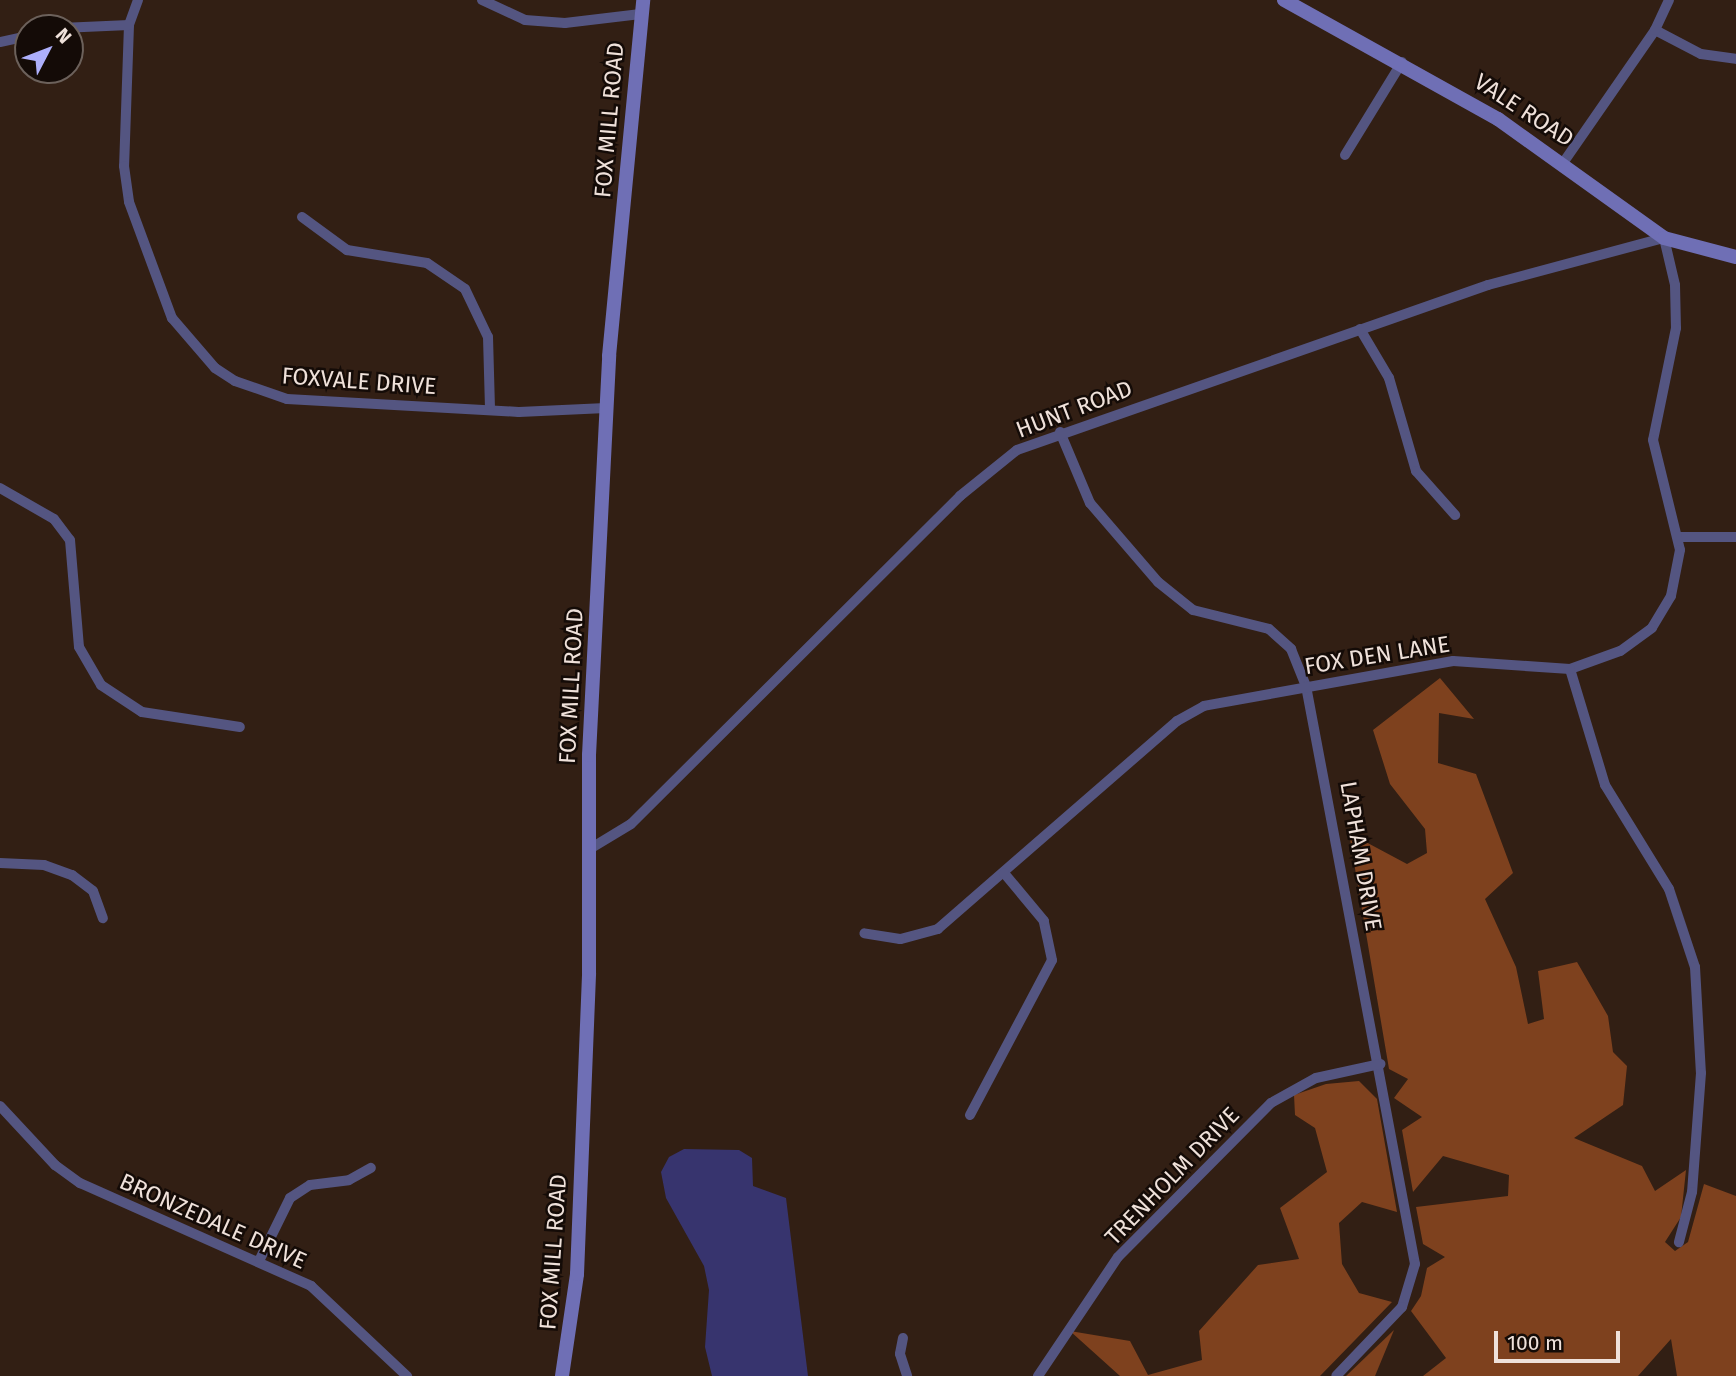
<!DOCTYPE html>
<html>
<head>
<meta charset="utf-8">
<style>
	body { margin:0 }
	#map { position:relative; width:1736px; height:1376px; overflow:hidden; background:#321f14; font-family:"Fira Sans",sans-serif }
	div>[style] { position:absolute }
	.forest>* { inset:0; background:#7e411e }
	.water>* { inset:0; background:#37346e }
	.minor>* { height:10px; margin:-5px; padding:0 5px; transform-origin:5px; border-radius:5px; background:#545581 }
	.secondary>* { height:14px; margin:-7px; padding:0 7px; transform-origin:7px; border-radius:7px; background:#6f6fb5 }
	span { translate:-50% -50%; white-space:nowrap; text-align:center; line-height:1.15; -webkit-text-stroke:5px #140b07; paint-order:stroke }
	.street-label { font-size:23px; color:#efe1da }
	.north { position:absolute; left:14px; top:14px; width:70px; height:70px; box-sizing:border-box; background:#140b07; border:2px solid #6c615b; border-radius:50%; rotate:48deg; font-size:19px; font-weight:700; line-height:28px; text-align:center; color:#efe1da }
	.north::after { content:''; display:block; margin:auto; width:24px; height:32px; background:#adaffb; clip-path:polygon(50% 0,100% 100%,50% 72%,0 100%) }
	.scale { position:absolute; left:1494px; top:1331px; width:126px; height:32px; box-sizing:border-box; border:4px solid #efe1da; border-top:0; padding-left:9px; font-size:21px; line-height:24px; white-space:nowrap; color:#efe1da; -webkit-text-stroke:5px #140b07; paint-order:stroke }
</style>
</head>
<body>
<div id="map">
	<div class="forest">
		<div style="clip-path:polygon(1440px 678px,1474px 719px,1439px 713px,1438px 763px,1476px 774px,1513px 873px,1485px 899px,1516px 967px,1528px 1024px,1544px 1019px,1538px 971px,1577px 962px,1608px 1016px,1613px 1052px,1627px 1066px,1623px 1105px,1574px 1138px,1642px 1166px,1655px 1191px,1686px 1170px,1681px 1217px,1665px 1242px,1675px 1251px,1688px 1242px,1704px 1184px,1736px 1196px,1736px 1376px,1677px 1376px,1671px 1339px,1638px 1376px,1423px 1376px,1446px 1358px,1411px 1311px,1421px 1296px,1427px 1268px,1445px 1257px,1423px 1244px,1416px 1207px,1508px 1196px,1509px 1175px,1443px 1156px,1413px 1192px,1402px 1130px,1422px 1117px,1394px 1098px,1408px 1079px,1389px 1069px,1349px 833px,1407px 864px,1427px 853px,1425px 829px,1390px 784px,1373px 730px)"></div>
		<div style="clip-path:polygon(1359px 1081px,1377px 1099px,1397px 1212px,1362px 1202px,1339px 1223px,1342px 1264px,1359px 1293px,1392px 1302px,1320px 1376px,1120px 1376px,1070px 1331px,1130px 1341px,1148px 1375px,1202px 1360px,1199px 1331px,1258px 1265px,1299px 1259px,1280px 1208px,1327px 1172px,1315px 1128px,1295px 1115px,1294px 1095px,1326px 1084px)"></div>
		<div style="clip-path:polygon(1394px 1330px,1375px 1376px,1346px 1376px)"></div>
	</div>
	<div class="water">
		<div style="clip-path:polygon(684px 1149px,739px 1150px,752px 1158px,753px 1186px,786px 1198px,808px 1376px,712px 1376px,705px 1347px,709px 1290px,704px 1266px,666px 1198px,661px 1172px,669px 1157px)"></div>
	</div>
	<div class="minor">
		<div style="left:138px;top:0;width:27px;rotate:110deg"></div>
		<div style="left:129px;top:25px;width:141px;rotate:92deg"></div>
		<div style="left:124px;top:166px;width:36px;rotate:82deg"></div>
		<div style="left:129px;top:202px;width:124px;rotate:69.7deg"></div>
		<div style="left:172px;top:318px;width:66px;rotate:49.3deg"></div>
		<div style="left:215px;top:368px;width:24px;rotate:33deg"></div>
		<div style="left:235px;top:381px;width:55px;rotate:19.1deg"></div>
		<div style="left:287px;top:399px;width:232px;rotate:3.2deg"></div>
		<div style="left:519px;top:412px;width:87px;rotate:-2.6deg"></div>
		<div style="left:482px;top:0;width:47px;rotate:24.9deg"></div>
		<div style="left:525px;top:20px;width:40px;rotate:4.3deg"></div>
		<div style="left:565px;top:23px;width:76px;rotate:-6.8deg"></div>
		<div style="left:61px;top:28px;width:68px;rotate:-2.5deg"></div>
		<div style="left:1655px;top:30px;width:52px;rotate:27.6deg"></div>
		<div style="left:1701px;top:54px;width:35px;rotate:8deg"></div>
		<div style="left:0;top:42px;width:29px;rotate:-12deg"></div>
		<div style="left:1345px;top:155px;width:109px;rotate:-58.5deg"></div>
		<div style="left:1563px;top:163px;width:162px;rotate:-55.3deg"></div>
		<div style="left:1655px;top:30px;width:33px;rotate:-65deg"></div>
		<div style="left:302px;top:217px;width:56px;rotate:36.3deg"></div>
		<div style="left:347px;top:250px;width:81px;rotate:9.2deg"></div>
		<div style="left:427px;top:263px;width:46px;rotate:34.4deg"></div>
		<div style="left:465px;top:289px;width:53px;rotate:64.4deg"></div>
		<div style="left:488px;top:337px;width:70px;rotate:88.4deg"></div>
		<div style="left:1360px;top:329px;width:57px;rotate:59.4deg"></div>
		<div style="left:1389px;top:378px;width:97px;rotate:73.8deg"></div>
		<div style="left:1416px;top:471px;width:59px;rotate:48.4deg"></div>
		<div style="left:1060px;top:432px;width:77px;rotate:67.1deg"></div>
		<div style="left:1090px;top:503px;width:104px;rotate:49.3deg"></div>
		<div style="left:1158px;top:582px;width:45px;rotate:38.7deg"></div>
		<div style="left:1193px;top:610px;width:78px;rotate:14deg"></div>
		<div style="left:1269px;top:629px;width:30px;rotate:42deg"></div>
		<div style="left:1291px;top:649px;width:40px;rotate:68deg"></div>
		<div style="left:1306px;top:686px;width:588px;rotate:79.32deg"></div>
		<div style="left:1415px;top:1264px;width:45px;rotate:106.8deg"></div>
		<div style="left:1402px;top:1307px;width:95px;rotate:133.7deg"></div>
		<div style="left:0;top:488px;width:62px;rotate:29.9deg"></div>
		<div style="left:54px;top:519px;width:26px;rotate:53deg"></div>
		<div style="left:70px;top:540px;width:107px;rotate:85.2deg"></div>
		<div style="left:79px;top:647px;width:44px;rotate:59.9deg"></div>
		<div style="left:101px;top:685px;width:49px;rotate:33.4deg"></div>
		<div style="left:142px;top:712px;width:99px;rotate:8.7deg"></div>
		<div style="left:1679px;top:537px;width:57px"></div>
		<div style="left:1570px;top:669px;width:121px;rotate:73.2deg"></div>
		<div style="left:1605px;top:785px;width:122px;rotate:58.4deg"></div>
		<div style="left:1669px;top:889px;width:82px;rotate:71.6deg"></div>
		<div style="left:1695px;top:967px;width:106px;rotate:86.8deg"></div>
		<div style="left:1701px;top:1073px;width:119px;rotate:94.3deg"></div>
		<div style="left:1692px;top:1192px;width:52px;rotate:104.6deg"></div>
		<div style="left:588px;top:850px;width:50px;rotate:-31.2deg"></div>
		<div style="left:631px;top:824px;width:465px;rotate:-44.9deg"></div>
		<div style="left:960px;top:496px;width:73px;rotate:-38.9deg"></div>
		<div style="left:1017px;top:450px;width:499px;rotate:-19.3deg"></div>
		<div style="left:1488px;top:285px;width:182px;rotate:-15deg"></div>
		<div style="left:1664px;top:238px;width:48px;rotate:76.8deg"></div>
		<div style="left:1675px;top:285px;width:43px;rotate:88.7deg"></div>
		<div style="left:1676px;top:328px;width:114px;rotate:101.6deg"></div>
		<div style="left:1653px;top:440px;width:113px;rotate:76.2deg"></div>
		<div style="left:1680px;top:550px;width:47px;rotate:101.1deg"></div>
		<div style="left:1671px;top:596px;width:37px;rotate:121deg"></div>
		<div style="left:1652px;top:628px;width:39px;rotate:144deg"></div>
		<div style="left:1620px;top:651px;width:53px;rotate:160.2deg"></div>
		<div style="left:1570px;top:669px;width:117px;rotate:-176.1deg"></div>
		<div style="left:1453px;top:661px;width:253px;rotate:169.8deg"></div>
		<div style="left:1204px;top:706px;width:31px;rotate:151deg"></div>
		<div style="left:1177px;top:721px;width:317px;rotate:139deg"></div>
		<div style="left:938px;top:929px;width:39px;rotate:165deg"></div>
		<div style="left:900px;top:939px;width:36px;rotate:-171deg"></div>
		<div style="left:0;top:863px;width:44px;rotate:2.6deg"></div>
		<div style="left:44px;top:865px;width:30px;rotate:20deg"></div>
		<div style="left:72px;top:875px;width:26px;rotate:37deg"></div>
		<div style="left:93px;top:891px;width:29px;rotate:70deg"></div>
		<div style="left:0;top:1106px;width:81px;rotate:47deg"></div>
		<div style="left:55px;top:1165px;width:31px;rotate:36deg"></div>
		<div style="left:80px;top:1183px;width:253px;rotate:24deg"></div>
		<div style="left:311px;top:1286px;width:132px;rotate:43.2deg"></div>
		<div style="left:970px;top:1115px;width:175px;rotate:-62.1deg"></div>
		<div style="left:1052px;top:960px;width:40px;rotate:-102deg"></div>
		<div style="left:1044px;top:921px;width:62px;rotate:-129.8deg"></div>
		<div style="left:260px;top:1259px;width:68px;rotate:-63.8deg"></div>
		<div style="left:290px;top:1198px;width:24px;rotate:-33deg"></div>
		<div style="left:310px;top:1185px;width:39px;rotate:-7deg"></div>
		<div style="left:349px;top:1180px;width:25px;rotate:-29deg"></div>
		<div style="left:903px;top:1338px;width:16px;rotate:101deg"></div>
		<div style="left:900px;top:1354px;width:23px;rotate:72deg"></div>
		<div style="left:1038px;top:1376px;width:143px;rotate:-56.1deg"></div>
		<div style="left:1118px;top:1257px;width:217px;rotate:-45.2deg"></div>
		<div style="left:1271px;top:1103px;width:51px;rotate:-29.1deg"></div>
		<div style="left:1316px;top:1078px;width:66px;rotate:-12.3deg"></div>
	</div>
	<div class="secondary">
		<div style="left:1284px;top:0;width:245px;rotate:29.1deg"></div>
		<div style="left:1498px;top:119px;width:204px;rotate:35.6deg"></div>
		<div style="left:1664px;top:238px;width:74px;rotate:14.8deg"></div>
		<div style="left:562px;top:1376px;width:103px;rotate:-81.6deg"></div>
		<div style="left:577px;top:1274px;width:301px;rotate:-87.7deg"></div>
		<div style="left:589px;top:973px;width:218px;rotate:-90deg"></div>
		<div style="left:589px;top:755px;width:400px;rotate:-87.1deg"></div>
		<div style="left:609px;top:356px;width:358px;rotate:-84.5deg"></div>
	</div>
	<div class="street-label">
		<span style="left:1524px;top:110px;rotate:33deg">VALE ROAD</span>
		<span style="left:609px;top:120px;rotate:-85deg">FOX MILL ROAD</span>
		<span style="left:359px;top:381px;rotate:4deg">FOXVALE DRIVE</span>
		<span style="left:1074px;top:409px;rotate:-21deg">HUNT ROAD</span>
		<span style="left:1377px;top:655px;rotate:-9deg">FOX DEN LANE</span>
		<span style="left:571px;top:686px;rotate:-87deg">FOX MILL ROAD</span>
		<span style="left:1361px;top:856px;rotate:80deg">LAPHAM DRIVE</span>
		<span style="left:1172px;top:1176px;rotate:-46deg">TRENHOLM DRIVE</span>
		<span style="left:213px;top:1221px;rotate:24deg">BRONZEDALE DRIVE</span>
		<span style="left:553px;top:1252px;rotate:-86deg">FOX MILL ROAD</span>
	</div>
	<div class="north">N</div>
	<div class="scale">100 m</div>
</div>
</body>
</html>
